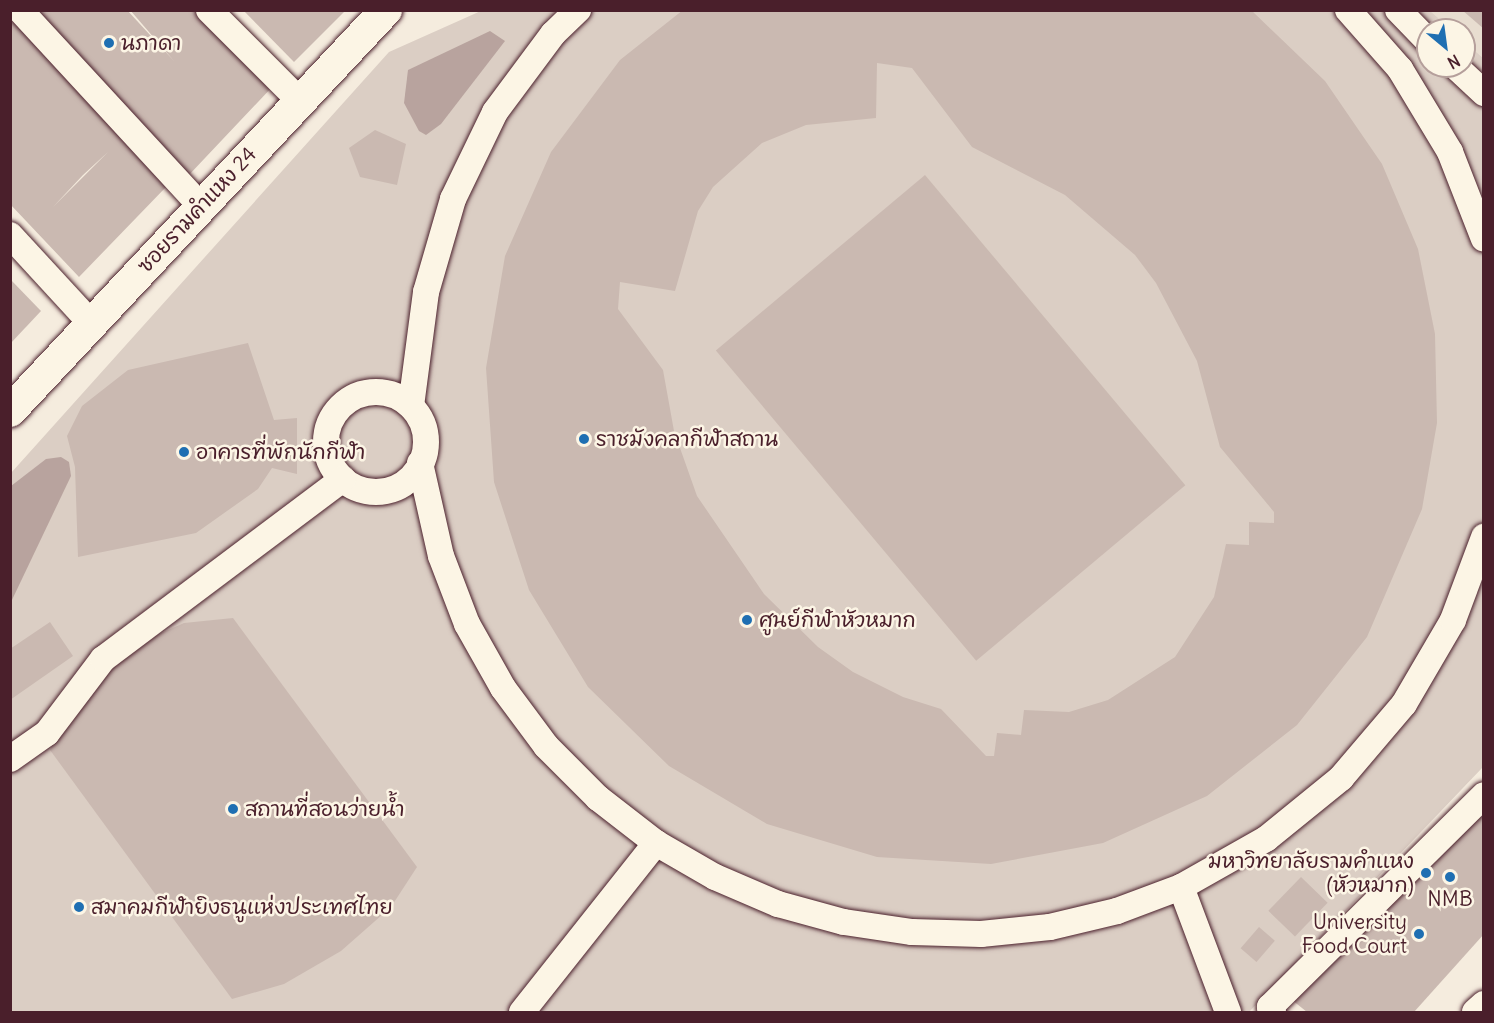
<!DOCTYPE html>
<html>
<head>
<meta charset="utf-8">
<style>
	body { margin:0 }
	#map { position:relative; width:1494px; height:1023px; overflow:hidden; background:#f5ecde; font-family:Delius,"Playpen Sans Thai",sans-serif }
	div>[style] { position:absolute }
	.built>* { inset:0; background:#e8ddd0 }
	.green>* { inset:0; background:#dbcec4 }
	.water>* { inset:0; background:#b8a39e }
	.building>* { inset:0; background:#cab9b1; transform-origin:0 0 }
	.roads { filter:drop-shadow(0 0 2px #4a1f2b) drop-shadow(0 0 2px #4a1f2b) }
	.minor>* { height:26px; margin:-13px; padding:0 13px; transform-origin:13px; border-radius:13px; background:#fcf5e5 }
	.minor>.ring { margin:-13px; padding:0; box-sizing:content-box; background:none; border:26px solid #fcf5e5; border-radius:50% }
	.major>* { height:32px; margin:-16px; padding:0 16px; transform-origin:16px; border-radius:16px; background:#fcf5e5 }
	.dots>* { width:16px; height:16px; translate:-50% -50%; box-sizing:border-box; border:3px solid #fcf5e5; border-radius:50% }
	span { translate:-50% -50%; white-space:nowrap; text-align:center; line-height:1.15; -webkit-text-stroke:5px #fcf5e5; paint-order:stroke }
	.poi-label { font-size:21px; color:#4a1f2b }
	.left { translate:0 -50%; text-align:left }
	.right { translate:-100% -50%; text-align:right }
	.street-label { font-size:21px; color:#4a1f2b }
	.frame { position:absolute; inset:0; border:12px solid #4a1f2b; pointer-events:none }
	.north { position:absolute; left:1416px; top:18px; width:60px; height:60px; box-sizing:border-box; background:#fcf5e5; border:2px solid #b59f9b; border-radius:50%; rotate:151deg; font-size:16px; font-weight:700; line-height:24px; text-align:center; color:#4a1f2b }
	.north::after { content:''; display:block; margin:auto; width:21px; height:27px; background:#1f6fb2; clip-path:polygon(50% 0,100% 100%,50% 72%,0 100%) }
</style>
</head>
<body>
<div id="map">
	<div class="built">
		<div style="clip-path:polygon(1430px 11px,1483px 11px,1483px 58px,1464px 41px,1464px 30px,1452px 30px)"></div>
	</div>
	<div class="green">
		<div style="clip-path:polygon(483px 10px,1429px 10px,1452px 30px,1428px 30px,1428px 66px,1464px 66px,1464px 41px,1483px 58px,1483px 767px,1249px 1012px,11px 1012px,11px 473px,389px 52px)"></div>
	</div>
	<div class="water">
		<div style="clip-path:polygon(490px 31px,505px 41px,441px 124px,426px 135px,419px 131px,404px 103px,408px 70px)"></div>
		<div style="clip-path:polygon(61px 457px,69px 462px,71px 476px,11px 602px,11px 486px,46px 459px)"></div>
	</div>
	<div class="building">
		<div style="clip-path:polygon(28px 10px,127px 10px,174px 61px,130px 10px,199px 10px,274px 85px,188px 176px)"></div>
		<div style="clip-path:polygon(243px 10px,346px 10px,294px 62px)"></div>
		<div style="clip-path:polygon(evenodd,683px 10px,1251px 10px,1325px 81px,1382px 164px,1418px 249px,1435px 334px,1437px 423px,1422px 509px,1367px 637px,1297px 725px,1207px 796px,1103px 843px,991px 864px,877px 857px,767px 824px,669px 766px,588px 687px,529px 590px,494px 482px,486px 368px,505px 256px,551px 152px,620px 60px,683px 10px,877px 63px,912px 68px,972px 147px,1065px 195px,1135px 255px,1156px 283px,1197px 361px,1220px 447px,1274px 512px,1274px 523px,1249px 522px,1249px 545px,1226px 544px,1214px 597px,1175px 657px,1108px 700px,1069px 712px,1024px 710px,1021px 735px,997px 733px,994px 756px,986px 756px,941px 709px,903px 697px,853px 672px,818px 647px,764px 594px,697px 496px,674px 431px,663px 370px,618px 309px,620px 282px,675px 291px,698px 211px,713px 187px,762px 143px,806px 125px,876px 118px,877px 63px)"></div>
		<div style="clip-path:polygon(1462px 10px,1484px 10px,1484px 29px)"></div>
		<div style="clip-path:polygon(evenodd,10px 13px,166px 187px,79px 277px,10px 204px,10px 13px,108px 152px,53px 207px,83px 175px,108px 152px)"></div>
		<div style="clip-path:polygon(375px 130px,406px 144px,397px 185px,360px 177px,349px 148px)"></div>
		<div style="left:925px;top:175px;width:405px;height:273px;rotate:50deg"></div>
		<div style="clip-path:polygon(10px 279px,41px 311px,10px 344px)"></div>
		<div style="clip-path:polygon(248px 343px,274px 420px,297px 418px,297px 474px,272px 468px,258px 489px,196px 533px,78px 557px,75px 467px,67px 436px,82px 406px,128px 370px)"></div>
		<div style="clip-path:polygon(233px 618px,417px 867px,391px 907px,341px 951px,284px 984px,232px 999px,50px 750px,79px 697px,130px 647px,184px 623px)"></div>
		<div style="clip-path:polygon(50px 622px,73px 656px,10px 700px,10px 649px)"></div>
		<div style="clip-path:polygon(1479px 815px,1484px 819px,1484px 934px,1414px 1012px,1307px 1012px,1292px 1000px)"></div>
		<div style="left:1301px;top:877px;width:37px;height:47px;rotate:44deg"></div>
		<div style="left:1259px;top:927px;width:21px;height:28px;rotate:41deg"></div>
	</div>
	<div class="roads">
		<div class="minor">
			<div style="left:20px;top:10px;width:265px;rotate:47.3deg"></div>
			<div style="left:209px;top:10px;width:129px;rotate:45deg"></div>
			<div style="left:1348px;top:10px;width:79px;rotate:48.6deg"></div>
			<div style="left:1400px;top:69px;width:97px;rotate:58.9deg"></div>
			<div style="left:1450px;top:152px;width:93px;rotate:68.7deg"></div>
			<div style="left:1398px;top:10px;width:43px;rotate:45.9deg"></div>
			<div style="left:1455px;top:66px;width:40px;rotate:43deg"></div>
			<div style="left:10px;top:235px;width:120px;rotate:47.4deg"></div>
			<div class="ring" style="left:326px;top:392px;width:74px;height:74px"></div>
			<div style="left:411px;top:406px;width:115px;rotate:-82.5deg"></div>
			<div style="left:426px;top:292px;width:97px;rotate:-73.8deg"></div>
			<div style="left:453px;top:199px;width:97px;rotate:-64.2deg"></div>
			<div style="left:495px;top:112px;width:97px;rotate:-53.4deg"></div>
			<div style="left:553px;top:34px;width:35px;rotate:-44deg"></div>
			<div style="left:420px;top:463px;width:95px;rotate:77.3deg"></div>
			<div style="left:441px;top:556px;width:73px;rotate:69.1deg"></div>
			<div style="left:467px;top:624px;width:73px;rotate:60.6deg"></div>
			<div style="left:503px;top:688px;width:72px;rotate:53.4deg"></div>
			<div style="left:546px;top:746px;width:74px;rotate:45deg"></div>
			<div style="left:598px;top:798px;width:73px;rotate:37.8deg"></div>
			<div style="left:656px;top:843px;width:68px;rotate:30deg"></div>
			<div style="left:715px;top:877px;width:69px;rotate:23.2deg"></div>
			<div style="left:778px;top:904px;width:68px;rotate:15.3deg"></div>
			<div style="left:844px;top:922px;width:69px;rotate:8.4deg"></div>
			<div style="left:912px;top:932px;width:69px;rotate:1.7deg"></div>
			<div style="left:981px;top:934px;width:69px;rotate:-5.8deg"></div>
			<div style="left:1050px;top:927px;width:69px;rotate:-13.4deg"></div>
			<div style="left:1117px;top:911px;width:68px;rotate:-20.6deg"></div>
			<div style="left:1181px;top:887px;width:98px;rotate:-29.5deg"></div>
			<div style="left:1266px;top:839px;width:97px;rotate:-39.1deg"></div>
			<div style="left:1341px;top:778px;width:97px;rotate:-49.6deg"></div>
			<div style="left:1404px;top:704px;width:97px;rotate:-59.7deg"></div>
			<div style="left:1453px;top:620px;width:89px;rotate:-69.5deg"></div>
			<div style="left:10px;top:759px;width:45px;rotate:-35.1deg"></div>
			<div style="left:47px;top:733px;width:93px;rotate:-52.9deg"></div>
			<div style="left:103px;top:659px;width:300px;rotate:-36.9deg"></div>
			<div style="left:1181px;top:887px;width:134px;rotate:69.4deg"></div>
			<div style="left:522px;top:1012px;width:216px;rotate:-51.6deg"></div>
			<div style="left:1273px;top:1012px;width:6px;rotate:-121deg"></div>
			<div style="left:1270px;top:1007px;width:301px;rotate:-44.7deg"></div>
			<div style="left:1475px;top:1012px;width:12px;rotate:-42deg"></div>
		</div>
		<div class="major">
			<div style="left:10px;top:411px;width:550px;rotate:-46.84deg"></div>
		</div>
	</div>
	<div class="dots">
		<div style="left:109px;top:43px;background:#1f6fb2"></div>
		<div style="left:584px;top:439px;background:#1f6fb2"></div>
		<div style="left:184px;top:452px;background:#1f6fb2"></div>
		<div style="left:747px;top:620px;background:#1f6fb2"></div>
		<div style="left:233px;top:809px;background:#1f6fb2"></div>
		<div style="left:1426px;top:873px;background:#1f6fb2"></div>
		<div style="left:1450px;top:877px;background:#1f6fb2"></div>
		<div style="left:79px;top:907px;background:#1f6fb2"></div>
		<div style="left:1419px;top:934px;background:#1f6fb2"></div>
	</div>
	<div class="poi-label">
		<span class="left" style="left:121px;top:43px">นภาดา</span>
		<span class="left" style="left:596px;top:439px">ราชมังคลากีฬาสถาน</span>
		<span class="left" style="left:196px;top:452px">อาคารที่พักนักกีฬา</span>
		<span class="left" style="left:759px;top:620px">ศูนย์กีฬาหัวหมาก</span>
		<span class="left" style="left:245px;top:809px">สถานที่สอนว่ายน้ำ</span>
		<span class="right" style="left:1414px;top:873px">มหาวิทยาลัยรามคำแหง<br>(หัวหมาก)</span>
		<span style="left:1450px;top:899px">NMB</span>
		<span class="left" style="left:91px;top:907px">สมาคมกีฬายิงธนูแห่งประเทศไทย</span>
		<span class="right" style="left:1407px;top:934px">University<br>Food Court</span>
	</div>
	<div class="street-label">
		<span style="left:197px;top:210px;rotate:-47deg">ซอยรามคำแหง 24</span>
	</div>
	<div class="frame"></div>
	<div class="north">N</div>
</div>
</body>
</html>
